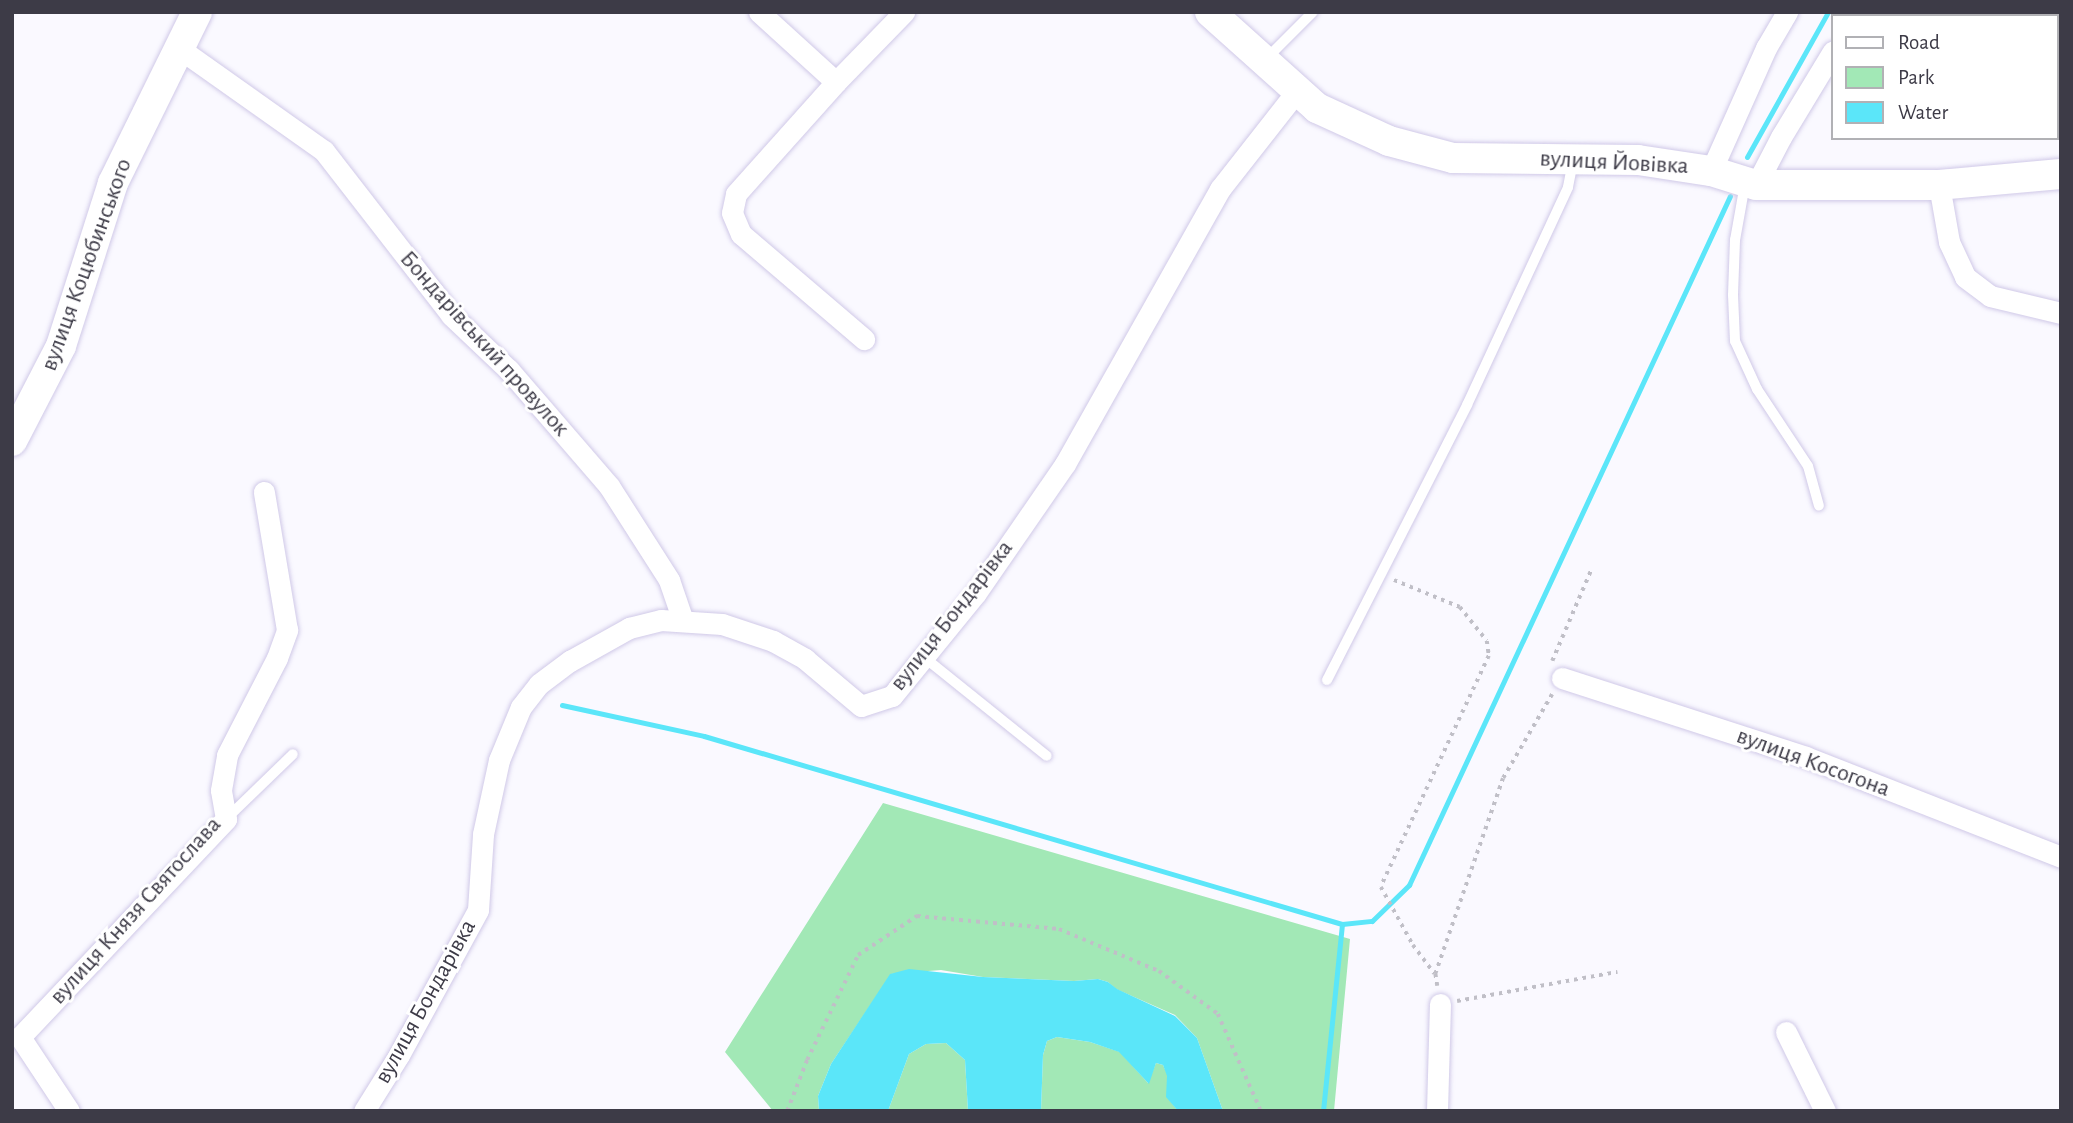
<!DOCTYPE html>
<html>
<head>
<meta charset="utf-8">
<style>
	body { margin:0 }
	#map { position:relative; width:2073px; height:1123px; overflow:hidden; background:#faf9ff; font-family:"Alegreya Sans",sans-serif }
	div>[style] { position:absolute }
	.green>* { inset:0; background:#a2e8b6 }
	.water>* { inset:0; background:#5be6f9 }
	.stream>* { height:5px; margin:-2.5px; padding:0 2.5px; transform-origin:2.5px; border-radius:2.5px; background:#5be6f9 }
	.path>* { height:3.5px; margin-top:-1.75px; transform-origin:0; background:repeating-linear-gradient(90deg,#c0bfc7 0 3.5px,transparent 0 8.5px) }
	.roads { filter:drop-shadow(0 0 2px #d0c9e8) drop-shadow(0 0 2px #d0c9e8) }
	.lane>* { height:10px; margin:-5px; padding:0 5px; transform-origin:5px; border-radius:5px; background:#fff }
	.street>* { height:21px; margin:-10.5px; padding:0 10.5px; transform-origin:10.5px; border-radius:10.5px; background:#fff }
	.secondary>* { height:30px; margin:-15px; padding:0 15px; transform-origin:15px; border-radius:15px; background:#fff }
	span { translate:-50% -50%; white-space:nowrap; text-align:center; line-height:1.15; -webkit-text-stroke:6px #fff; paint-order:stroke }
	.street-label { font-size:24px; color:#3d3b47 }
	.frame { position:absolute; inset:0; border:14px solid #3d3b47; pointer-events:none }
	.legend { position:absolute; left:1831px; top:14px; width:228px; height:126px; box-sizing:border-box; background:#fff; border:2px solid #b1b1b5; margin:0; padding:9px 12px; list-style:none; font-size:21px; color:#3d3b47 }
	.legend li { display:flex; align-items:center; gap:14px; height:35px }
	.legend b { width:35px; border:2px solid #b1b1b5 }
</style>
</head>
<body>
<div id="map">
	<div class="green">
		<div style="clip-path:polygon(883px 803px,1350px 939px,1334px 1111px,1223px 1111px,1197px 1038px,1175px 1015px,1116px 989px,1108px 982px,1098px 979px,1074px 981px,983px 977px,941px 970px,891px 974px,831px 1064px,818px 1096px,819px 1111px,773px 1111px,725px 1052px)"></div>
		<div style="clip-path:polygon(1057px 1037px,1090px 1042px,1120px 1052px,1148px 1083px,1156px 1063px,1163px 1065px,1168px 1076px,1167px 1097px,1178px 1111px,1041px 1111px,1043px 1055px,1047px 1041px)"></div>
		<div style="clip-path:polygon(946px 1043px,965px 1060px,968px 1111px,888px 1111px,909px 1054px,926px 1044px)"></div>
	</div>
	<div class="water">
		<div style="clip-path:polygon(909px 969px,983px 977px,1074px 981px,1098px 979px,1108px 982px,1117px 989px,1175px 1016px,1197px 1038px,1223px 1111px,1178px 1111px,1166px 1097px,1167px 1076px,1163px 1065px,1156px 1063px,1149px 1084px,1119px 1052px,1090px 1042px,1057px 1037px,1047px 1041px,1043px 1055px,1041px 1111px,968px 1111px,965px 1060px,946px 1043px,926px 1044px,909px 1054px,888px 1111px,819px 1111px,818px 1096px,831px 1064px,890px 974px)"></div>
	</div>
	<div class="stream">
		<div style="left:1747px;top:157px;width:166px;rotate:-60.8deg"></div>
		<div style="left:562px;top:705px;width:145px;rotate:12.3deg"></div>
		<div style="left:704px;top:736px;width:665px;rotate:16.42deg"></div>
		<div style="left:1342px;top:924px;width:30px;rotate:-6deg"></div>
		<div style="left:1372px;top:921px;width:52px;rotate:-44.2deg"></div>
		<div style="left:1409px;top:885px;width:760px;rotate:-65.02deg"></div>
		<div style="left:1323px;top:1111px;width:188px;rotate:-84.2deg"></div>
	</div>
	<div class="path">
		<div style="left:1394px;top:580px;width:71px;rotate:22.2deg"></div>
		<div style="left:1460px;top:607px;width:43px;rotate:51.5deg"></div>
		<div style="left:1487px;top:641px;width:15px;rotate:82deg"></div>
		<div style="left:1489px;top:656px;width:255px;rotate:115.1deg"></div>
		<div style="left:1381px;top:887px;width:66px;rotate:61.1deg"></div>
		<div style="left:1413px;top:945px;width:36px;rotate:53deg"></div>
		<div style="left:1552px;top:661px;width:99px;rotate:-66.8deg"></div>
		<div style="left:1437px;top:986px;width:12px;rotate:-99deg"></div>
		<div style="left:1435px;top:974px;width:207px;rotate:-70.9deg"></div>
		<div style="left:1503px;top:778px;width:97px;rotate:-59.7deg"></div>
		<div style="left:1457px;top:1001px;width:163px;rotate:-10.3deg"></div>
		<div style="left:787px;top:1111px;width:55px;rotate:-68.6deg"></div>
		<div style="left:807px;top:1060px;width:117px;rotate:-64.1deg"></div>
		<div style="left:858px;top:955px;width:71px;rotate:-33.5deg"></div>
		<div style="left:917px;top:916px;width:143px;rotate:5.2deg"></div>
		<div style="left:1059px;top:929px;width:108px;rotate:22.8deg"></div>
		<div style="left:1159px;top:971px;width:73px;rotate:36.1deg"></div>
		<div style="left:1218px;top:1014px;width:106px;rotate:66.1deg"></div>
	</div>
	<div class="roads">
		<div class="lane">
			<div style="left:1266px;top:59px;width:66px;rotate:-45deg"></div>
			<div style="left:1745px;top:184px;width:57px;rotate:100.1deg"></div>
			<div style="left:1735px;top:240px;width:55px;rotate:92.1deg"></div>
			<div style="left:1733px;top:295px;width:46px;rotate:87.5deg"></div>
			<div style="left:1735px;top:341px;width:53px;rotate:65.4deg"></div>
			<div style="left:1757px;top:389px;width:92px;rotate:56.5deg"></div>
			<div style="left:1808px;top:466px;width:41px;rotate:74.6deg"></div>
			<div style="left:925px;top:658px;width:156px;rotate:38.8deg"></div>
			<div style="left:1327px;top:680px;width:309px;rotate:-63deg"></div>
			<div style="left:1467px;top:405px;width:240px;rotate:-65.1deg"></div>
			<div style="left:1568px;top:187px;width:26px;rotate:-79deg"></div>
			<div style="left:226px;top:819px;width:93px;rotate:-44.1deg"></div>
		</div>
		<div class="street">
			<div style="left:759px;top:12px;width:104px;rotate:42.3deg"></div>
			<div style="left:836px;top:82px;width:150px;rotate:131.8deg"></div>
			<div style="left:736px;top:194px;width:19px;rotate:102deg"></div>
			<div style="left:732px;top:213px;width:23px;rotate:67deg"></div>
			<div style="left:741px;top:234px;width:162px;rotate:40.5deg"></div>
			<div style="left:1855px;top:16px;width:5px;rotate:-53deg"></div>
			<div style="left:180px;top:49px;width:176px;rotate:35.3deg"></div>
			<div style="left:324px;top:151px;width:207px;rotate:52.2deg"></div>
			<div style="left:451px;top:315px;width:80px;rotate:43.5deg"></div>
			<div style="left:509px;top:370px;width:153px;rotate:49.2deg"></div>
			<div style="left:609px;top:486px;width:112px;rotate:57.4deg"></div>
			<div style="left:669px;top:580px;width:43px;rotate:71.1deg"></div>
			<div style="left:836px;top:82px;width:98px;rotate:-45.8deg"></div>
			<div style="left:1711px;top:171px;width:135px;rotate:-65.9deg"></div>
			<div style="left:1766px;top:48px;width:42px;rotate:-59.7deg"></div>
			<div style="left:1756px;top:185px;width:54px;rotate:-62.5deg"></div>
			<div style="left:1781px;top:137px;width:100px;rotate:-58.8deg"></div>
			<div style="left:1939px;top:185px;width:58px;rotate:80deg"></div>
			<div style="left:1949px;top:242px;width:38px;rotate:65deg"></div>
			<div style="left:1965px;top:277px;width:31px;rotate:37deg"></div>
			<div style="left:1990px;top:296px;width:73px;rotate:13.5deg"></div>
			<div style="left:1562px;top:678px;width:256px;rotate:17.9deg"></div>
			<div style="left:1806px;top:757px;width:274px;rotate:21.4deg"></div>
			<div style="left:1786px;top:1032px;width:88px;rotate:63.7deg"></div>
			<div style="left:69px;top:1111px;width:89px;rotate:-123.5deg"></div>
			<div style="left:20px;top:1037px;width:300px;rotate:-46.6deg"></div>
			<div style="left:226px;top:819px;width:29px;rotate:-100deg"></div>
			<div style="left:221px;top:790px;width:36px;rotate:-80deg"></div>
			<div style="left:227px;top:755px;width:109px;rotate:-62.7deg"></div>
			<div style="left:277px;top:658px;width:30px;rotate:-70deg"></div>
			<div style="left:287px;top:630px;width:140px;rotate:-99.5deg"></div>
			<div style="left:364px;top:1111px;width:66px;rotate:-58deg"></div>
			<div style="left:399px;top:1055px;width:165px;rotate:-61.4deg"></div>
			<div style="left:478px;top:910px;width:76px;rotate:-86.2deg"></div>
			<div style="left:483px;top:834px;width:76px;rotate:-77.8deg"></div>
			<div style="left:499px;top:760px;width:57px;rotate:-67.5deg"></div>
			<div style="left:521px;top:707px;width:29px;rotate:-52deg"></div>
			<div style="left:539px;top:684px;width:39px;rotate:-37deg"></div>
			<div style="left:570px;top:661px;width:68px;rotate:-29.2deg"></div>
			<div style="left:629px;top:628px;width:33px;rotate:-14deg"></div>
			<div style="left:661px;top:620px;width:61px;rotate:3.8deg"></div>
			<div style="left:722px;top:624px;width:54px;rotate:18.4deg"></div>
			<div style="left:773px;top:641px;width:37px;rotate:29deg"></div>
			<div style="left:805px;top:659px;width:73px;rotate:40deg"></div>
			<div style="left:861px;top:706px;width:33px;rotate:-18deg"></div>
			<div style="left:892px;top:696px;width:133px;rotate:-50.8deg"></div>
			<div style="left:976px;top:593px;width:157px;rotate:-55.4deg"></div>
			<div style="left:1065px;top:464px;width:316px;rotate:-60.6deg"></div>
			<div style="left:1220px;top:189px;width:123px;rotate:-51.9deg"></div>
			<div style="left:1437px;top:1111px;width:107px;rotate:-88.4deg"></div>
		</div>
		<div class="secondary">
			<div style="left:1210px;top:12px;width:144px;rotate:41.9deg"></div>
			<div style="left:1317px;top:108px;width:79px;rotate:24.6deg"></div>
			<div style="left:1389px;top:141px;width:66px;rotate:14.9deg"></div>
			<div style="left:1453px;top:158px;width:185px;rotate:0.6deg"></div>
			<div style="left:1638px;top:160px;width:74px;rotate:8.6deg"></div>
			<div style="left:1711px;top:171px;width:47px;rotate:17.3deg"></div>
			<div style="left:1756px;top:185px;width:183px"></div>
			<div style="left:1939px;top:185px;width:122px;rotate:-5.2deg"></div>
			<div style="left:12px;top:441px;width:107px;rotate:-62.7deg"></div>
			<div style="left:61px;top:346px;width:171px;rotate:-72.3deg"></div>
			<div style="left:113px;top:183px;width:191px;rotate:-63.8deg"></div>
		</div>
	</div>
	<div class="street-label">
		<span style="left:1614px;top:163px;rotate:3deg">вулиця Йовівка</span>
		<span style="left:87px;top:265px;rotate:-70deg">вулиця Коцюбинського</span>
		<span style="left:484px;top:344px;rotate:48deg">Бондарівський провулок</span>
		<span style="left:952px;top:616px;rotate:-52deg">вулиця Бондарівка</span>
		<span style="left:1813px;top:763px;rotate:20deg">вулиця Косогона</span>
		<span style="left:136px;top:911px;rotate:-48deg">вулиця Князя Святослава</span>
		<span style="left:426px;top:1002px;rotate:-61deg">вулиця Бондарівка</span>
	</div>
	<div class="frame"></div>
	<ul class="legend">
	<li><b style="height:9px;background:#fff"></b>Road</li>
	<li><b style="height:19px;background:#a2e8b6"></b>Park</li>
	<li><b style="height:19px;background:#5be6f9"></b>Water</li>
	</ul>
</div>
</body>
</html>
